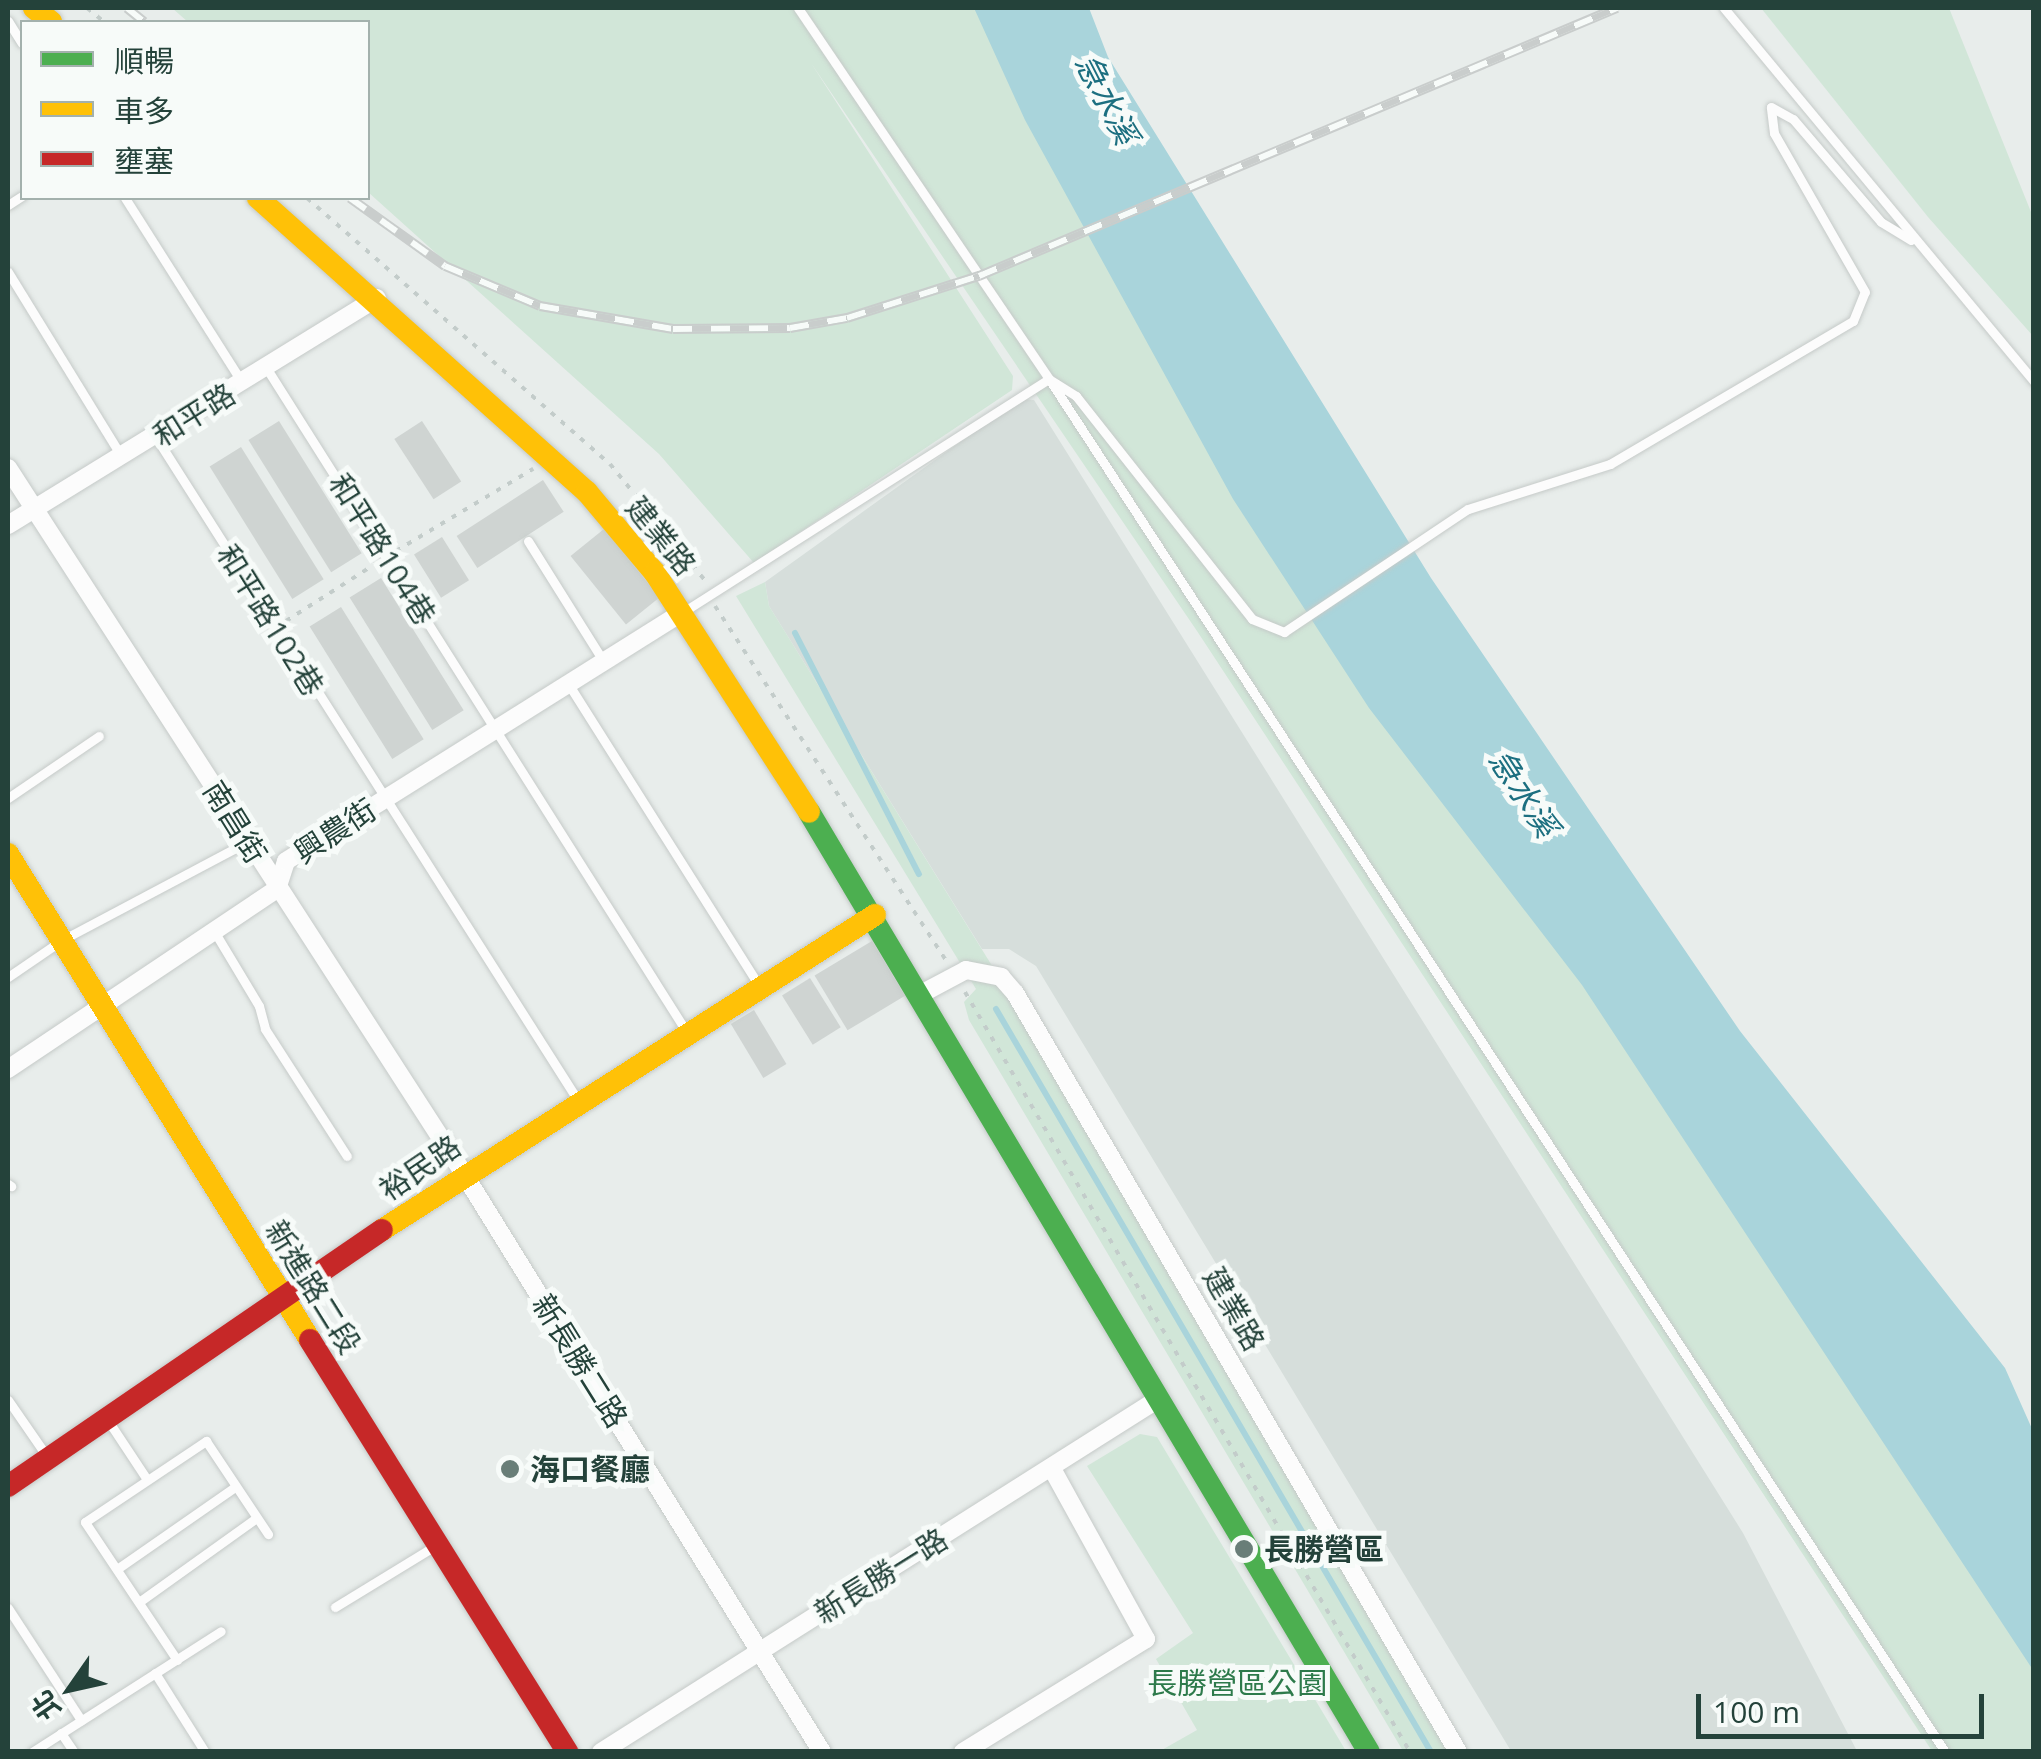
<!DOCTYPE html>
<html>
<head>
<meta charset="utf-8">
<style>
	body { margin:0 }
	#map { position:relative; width:2041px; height:1759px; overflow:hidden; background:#e8edeb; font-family:"Open Sans","Noto Sans TC",sans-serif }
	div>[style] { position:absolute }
	.built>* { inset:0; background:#d6dedb }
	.green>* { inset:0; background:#d1e6d8 }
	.water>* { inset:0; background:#a9d4db }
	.stream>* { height:6px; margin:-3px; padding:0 3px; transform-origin:3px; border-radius:3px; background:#a9d4db }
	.building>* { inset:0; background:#cfd4d2; transform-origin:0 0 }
	.path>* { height:4px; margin-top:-2px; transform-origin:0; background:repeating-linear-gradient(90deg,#c3ccca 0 5px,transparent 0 13px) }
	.roads { filter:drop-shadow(0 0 2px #c5cac8) drop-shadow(0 0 2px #c5cac8) }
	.lane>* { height:9px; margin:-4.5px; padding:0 4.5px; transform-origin:4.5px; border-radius:4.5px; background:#fcfcfc }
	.street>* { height:18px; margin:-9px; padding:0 9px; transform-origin:9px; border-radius:9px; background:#fcfcfc }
	.fast>* { height:22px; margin:-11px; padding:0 11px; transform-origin:11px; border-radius:11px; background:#4caf50 }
	.slow>* { height:22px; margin:-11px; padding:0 11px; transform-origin:11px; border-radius:11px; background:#ffc107 }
	.jam>* { height:22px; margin:-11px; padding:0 11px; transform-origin:11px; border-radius:11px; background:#c62828 }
	.rail>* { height:10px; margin-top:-5px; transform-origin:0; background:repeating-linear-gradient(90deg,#f7fbf9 0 19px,#c9cdcc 0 38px); box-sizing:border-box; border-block:2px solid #c9cdcc }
	.dots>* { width:28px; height:28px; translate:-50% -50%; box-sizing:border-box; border:5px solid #f7fbf9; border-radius:50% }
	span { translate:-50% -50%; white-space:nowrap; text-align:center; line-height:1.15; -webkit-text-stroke:10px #f7fbf9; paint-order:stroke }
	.street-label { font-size:30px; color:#24423a }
	.poi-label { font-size:30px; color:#24423a; font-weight:700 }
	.left { translate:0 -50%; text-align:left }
	.park-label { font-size:30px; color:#2d7a4b }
	.water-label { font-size:32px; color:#1c6f80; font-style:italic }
	.frame { position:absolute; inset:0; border:10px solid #24423a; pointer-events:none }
	.legend { position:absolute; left:20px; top:20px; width:350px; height:180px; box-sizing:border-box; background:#f7fbf9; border:2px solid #a3b1ad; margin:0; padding:12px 18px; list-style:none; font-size:30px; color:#24423a }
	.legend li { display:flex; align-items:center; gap:20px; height:50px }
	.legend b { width:50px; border:2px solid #a3b1ad }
	.north { position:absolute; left:20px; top:1639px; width:100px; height:100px; -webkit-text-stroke:8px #f7fbf9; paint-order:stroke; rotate:236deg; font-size:28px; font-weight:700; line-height:40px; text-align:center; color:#24423a }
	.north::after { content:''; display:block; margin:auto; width:35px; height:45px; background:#24423a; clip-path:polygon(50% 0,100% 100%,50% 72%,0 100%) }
	.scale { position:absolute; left:1696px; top:1694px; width:288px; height:45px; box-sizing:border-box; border:5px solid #24423a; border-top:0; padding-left:12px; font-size:30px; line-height:35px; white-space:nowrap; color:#24423a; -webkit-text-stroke:8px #f7fbf9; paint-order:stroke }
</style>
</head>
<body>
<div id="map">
	<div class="built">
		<div style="clip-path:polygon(1020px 399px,1034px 400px,1743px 1533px,1857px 1751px,1511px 1751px,1036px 966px,1009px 949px,982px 949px,769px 606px,765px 582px)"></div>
	</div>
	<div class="green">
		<div style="clip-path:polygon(172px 8px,1013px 8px,1875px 1402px,2033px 1646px,2033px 1751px,1932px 1751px,1197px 631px,811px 63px,1013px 376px,1012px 390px,754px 563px,659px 454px,368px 192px,368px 22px,188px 22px)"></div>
		<div style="clip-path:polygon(1761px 8px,1949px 8px,2033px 217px,2033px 336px,1928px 217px)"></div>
		<div style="clip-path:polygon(765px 582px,769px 606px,1012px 998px,1455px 1751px,1403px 1751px,969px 1020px,964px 1002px,976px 989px,736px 596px)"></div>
		<div style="clip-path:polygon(1140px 1434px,1157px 1437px,1346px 1751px,1160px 1751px,1197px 1730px,1156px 1659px,1193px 1633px,1087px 1466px)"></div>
	</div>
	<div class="water">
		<div style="clip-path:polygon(974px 8px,1089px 8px,1108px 57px,1431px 578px,1740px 1031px,2005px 1368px,2033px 1431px,2033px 1670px,1582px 985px,1369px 708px,1233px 499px,1025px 120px)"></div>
	</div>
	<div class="stream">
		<div style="left:795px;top:633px;width:271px;rotate:62.8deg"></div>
		<div style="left:996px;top:1009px;width:861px;rotate:59.65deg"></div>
	</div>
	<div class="building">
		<div style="left:279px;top:421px;width:156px;height:36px;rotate:58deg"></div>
		<div style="left:422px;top:421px;width:72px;height:33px;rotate:57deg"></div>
		<div style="left:241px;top:447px;width:156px;height:37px;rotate:58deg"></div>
		<div style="left:543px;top:480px;width:38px;height:103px;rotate:57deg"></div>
		<div style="left:604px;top:529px;width:88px;height:43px;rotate:51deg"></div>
		<div style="left:442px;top:537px;width:51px;height:33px;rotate:58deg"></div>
		<div style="left:381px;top:578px;width:156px;height:37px;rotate:58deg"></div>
		<div style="left:341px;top:607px;width:156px;height:37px;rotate:58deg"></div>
		<div style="left:872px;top:941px;width:64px;height:67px;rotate:59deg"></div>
		<div style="left:810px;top:978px;width:58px;height:33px;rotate:58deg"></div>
		<div style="left:754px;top:1010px;width:63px;height:27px;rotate:59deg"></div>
	</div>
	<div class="path">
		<div style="left:87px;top:8px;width:22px;rotate:39deg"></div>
		<div style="left:307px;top:198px;width:403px;rotate:41.3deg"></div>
		<div style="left:610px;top:464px;width:154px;rotate:50.8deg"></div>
		<div style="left:396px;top:551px;width:160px;rotate:-30.9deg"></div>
		<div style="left:715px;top:606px;width:425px;rotate:56.9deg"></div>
		<div style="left:286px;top:621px;width:106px;rotate:-32.6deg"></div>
		<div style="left:965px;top:992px;width:881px;rotate:59.65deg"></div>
	</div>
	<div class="roads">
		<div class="lane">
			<div style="left:798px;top:8px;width:448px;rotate:55.9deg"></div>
			<div style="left:1049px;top:379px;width:1639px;rotate:56.87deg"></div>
			<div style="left:1724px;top:8px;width:486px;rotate:50.3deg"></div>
			<div style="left:8px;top:21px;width:26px;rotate:58deg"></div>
			<div style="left:125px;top:198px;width:217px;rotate:57.6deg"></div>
			<div style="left:8px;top:205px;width:17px;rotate:-33deg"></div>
			<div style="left:8px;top:272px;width:217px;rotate:58.4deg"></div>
			<div style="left:267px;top:369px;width:783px;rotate:57.67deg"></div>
			<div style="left:157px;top:439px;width:782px;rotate:57.53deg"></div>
			<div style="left:528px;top:541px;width:143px;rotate:57.9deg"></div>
			<div style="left:683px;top:612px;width:434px;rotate:-32.5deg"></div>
			<div style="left:1049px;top:379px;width:32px;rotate:32deg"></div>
			<div style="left:1076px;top:396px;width:284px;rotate:51.7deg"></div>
			<div style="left:1252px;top:619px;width:35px;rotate:22deg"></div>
			<div style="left:1284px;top:632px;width:221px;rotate:-33.8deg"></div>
			<div style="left:1468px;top:509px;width:149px;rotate:-17.6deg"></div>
			<div style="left:1610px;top:464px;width:282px;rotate:-30.5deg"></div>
			<div style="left:1853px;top:321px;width:31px;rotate:-68deg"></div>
			<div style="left:1865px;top:292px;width:183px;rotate:-119.8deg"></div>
			<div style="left:1774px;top:133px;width:26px;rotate:-97deg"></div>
			<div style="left:1771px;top:107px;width:25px;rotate:29deg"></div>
			<div style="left:1793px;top:119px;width:135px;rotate:49.5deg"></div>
			<div style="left:1881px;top:222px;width:35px;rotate:31deg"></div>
			<div style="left:569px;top:685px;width:355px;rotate:57.7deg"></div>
			<div style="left:8px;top:798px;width:110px;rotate:-34.3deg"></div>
			<div style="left:214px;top:931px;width:87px;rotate:59deg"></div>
			<div style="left:259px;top:1006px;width:24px;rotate:75deg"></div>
			<div style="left:265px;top:1029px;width:151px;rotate:57.2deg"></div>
			<div style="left:8px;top:977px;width:65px;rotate:-34.4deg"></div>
			<div style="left:62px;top:940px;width:209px;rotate:-27.9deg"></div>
			<div style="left:8px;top:1184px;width:4px;rotate:34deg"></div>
			<div style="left:8px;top:1400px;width:70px;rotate:55.4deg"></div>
			<div style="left:107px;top:1419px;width:71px;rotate:56.5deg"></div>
			<div style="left:117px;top:1569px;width:144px;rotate:-34.8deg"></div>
			<div style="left:139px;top:1602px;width:143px;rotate:-35.6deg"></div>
			<div style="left:335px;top:1607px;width:117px;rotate:-31.4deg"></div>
			<div style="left:8px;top:1608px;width:134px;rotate:56.9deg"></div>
			<div style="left:177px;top:1660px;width:166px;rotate:-123.7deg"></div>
			<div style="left:85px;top:1522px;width:146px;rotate:-33.8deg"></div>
			<div style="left:206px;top:1441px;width:112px;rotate:56.3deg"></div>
			<div style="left:155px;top:1673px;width:93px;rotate:57.7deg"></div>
			<div style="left:61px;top:1733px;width:23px;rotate:56deg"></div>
			<div style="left:32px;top:1752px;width:224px;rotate:-32.6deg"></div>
		</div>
		<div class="street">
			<div style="left:8px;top:468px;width:840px;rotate:57.14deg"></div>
			<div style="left:464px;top:1174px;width:680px;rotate:58.23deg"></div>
			<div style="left:8px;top:525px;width:433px;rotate:-31.6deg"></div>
			<div style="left:919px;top:995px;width:53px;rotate:-28deg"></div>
			<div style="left:966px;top:970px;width:36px;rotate:11deg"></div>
			<div style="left:1001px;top:977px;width:21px;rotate:49deg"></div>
			<div style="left:1015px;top:993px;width:879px;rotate:59.73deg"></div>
			<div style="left:8px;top:1069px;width:324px;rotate:-33.8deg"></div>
			<div style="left:277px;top:889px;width:29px;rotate:-72deg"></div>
			<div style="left:286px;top:861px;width:469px;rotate:-32.1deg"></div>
			<div style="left:601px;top:1752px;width:659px;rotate:-32.36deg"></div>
			<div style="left:963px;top:1752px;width:215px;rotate:-31.7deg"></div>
			<div style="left:1146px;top:1639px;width:194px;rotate:-118.9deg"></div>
		</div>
		<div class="fast">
			<div style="left:809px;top:812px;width:1094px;rotate:59.22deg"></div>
		</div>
		<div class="slow">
			<div style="left:34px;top:8px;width:22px;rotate:39deg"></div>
			<div style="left:258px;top:198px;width:441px;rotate:41.8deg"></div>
			<div style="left:587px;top:492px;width:106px;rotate:50deg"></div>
			<div style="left:655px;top:573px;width:284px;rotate:57.2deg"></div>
			<div style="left:8px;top:854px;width:572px;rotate:58.14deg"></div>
			<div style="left:382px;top:1230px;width:585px;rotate:-32.58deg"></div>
		</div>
		<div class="jam">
			<div style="left:310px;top:1340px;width:486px;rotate:58deg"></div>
			<div style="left:8px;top:1486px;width:453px;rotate:-34.4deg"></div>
		</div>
	</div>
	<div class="rail">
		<div style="left:127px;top:8px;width:22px;rotate:39deg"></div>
		<div style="left:350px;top:198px;width:117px;rotate:35.6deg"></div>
		<div style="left:445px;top:266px;width:103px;rotate:22.8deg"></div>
		<div style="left:540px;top:306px;width:135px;rotate:9.8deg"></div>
		<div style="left:673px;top:329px;width:117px;rotate:-0.5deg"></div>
		<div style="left:790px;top:328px;width:58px;rotate:-10deg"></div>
		<div style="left:847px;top:318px;width:139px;rotate:-17.7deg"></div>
		<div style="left:979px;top:276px;width:692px;rotate:-22.79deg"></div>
	</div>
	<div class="dots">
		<div style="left:510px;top:1469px;background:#697e78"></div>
		<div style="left:1244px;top:1549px;background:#697e78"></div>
	</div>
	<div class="street-label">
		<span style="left:194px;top:415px;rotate:-32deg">和平路</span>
		<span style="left:661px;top:536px;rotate:51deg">建業路</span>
		<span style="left:382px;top:549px;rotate:58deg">和平路104巷</span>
		<span style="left:270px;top:620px;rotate:58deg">和平路102巷</span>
		<span style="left:235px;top:822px;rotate:58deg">南昌街</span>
		<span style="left:335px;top:831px;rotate:-33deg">興農街</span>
		<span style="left:420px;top:1168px;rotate:-34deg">裕民路</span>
		<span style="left:313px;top:1287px;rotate:58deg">新進路二段</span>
		<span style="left:1234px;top:1309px;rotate:60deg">建業路</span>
		<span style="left:580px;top:1361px;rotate:58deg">新長勝二路</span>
		<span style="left:881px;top:1576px;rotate:-32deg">新長勝一路</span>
	</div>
	<div class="poi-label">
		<span class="left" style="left:530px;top:1469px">海口餐廳</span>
		<span class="left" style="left:1264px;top:1549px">長勝營區</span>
	</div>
	<div class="park-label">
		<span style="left:1237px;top:1683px">長勝營區公園</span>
	</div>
	<div class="water-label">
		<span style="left:1107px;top:99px;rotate:63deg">急水溪</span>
		<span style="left:1524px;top:793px;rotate:57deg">急水溪</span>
	</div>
	<div class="frame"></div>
	<ul class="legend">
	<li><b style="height:12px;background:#4caf50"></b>順暢</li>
	<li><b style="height:12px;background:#ffc107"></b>車多</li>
	<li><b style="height:12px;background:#c62828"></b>壅塞</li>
	</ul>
	<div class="north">北</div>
	<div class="scale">100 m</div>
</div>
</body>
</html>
